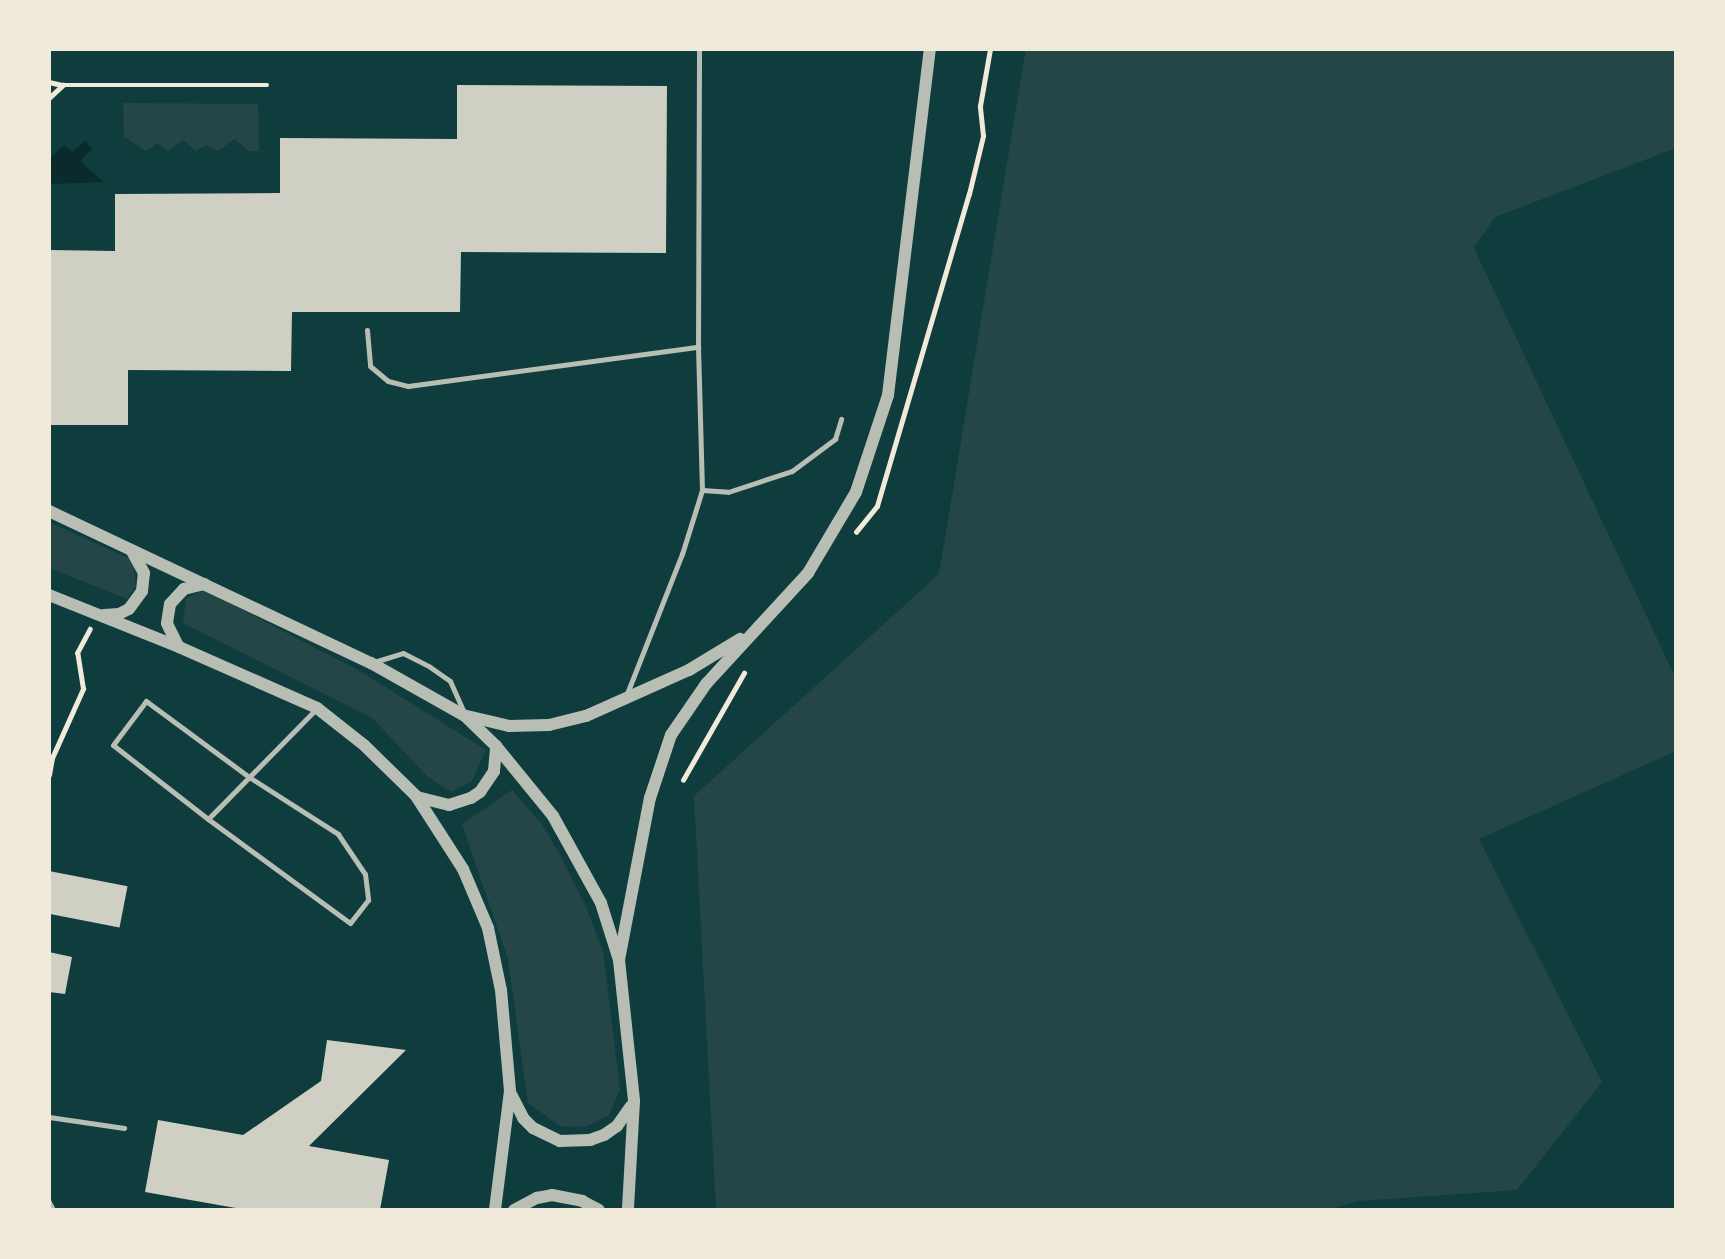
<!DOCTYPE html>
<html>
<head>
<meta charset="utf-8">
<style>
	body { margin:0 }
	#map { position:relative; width:1725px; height:1259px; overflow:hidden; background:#0f3d3e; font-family:Commissioner,sans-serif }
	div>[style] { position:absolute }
	.green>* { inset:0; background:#244646 }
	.water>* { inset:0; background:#0a2a2b }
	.building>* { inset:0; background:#cfcfc3; transform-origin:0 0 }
	.path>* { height:4.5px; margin:-2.25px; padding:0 2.25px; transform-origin:2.25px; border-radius:2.25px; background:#f1e9da }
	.service>* { height:5px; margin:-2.5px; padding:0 2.5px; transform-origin:2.5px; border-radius:2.5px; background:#b8beb3 }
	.tertiary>* { height:12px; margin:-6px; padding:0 6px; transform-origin:6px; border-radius:6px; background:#b8beb3 }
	span { translate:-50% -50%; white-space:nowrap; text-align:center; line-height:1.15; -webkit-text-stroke:6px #f1e9da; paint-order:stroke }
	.frame { position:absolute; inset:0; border:51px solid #f1e9da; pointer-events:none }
</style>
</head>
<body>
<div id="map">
	<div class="green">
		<div style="clip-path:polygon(1026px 49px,1676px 49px,1676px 148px,1495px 217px,1474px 248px,1676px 679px,1676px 751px,1479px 839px,1602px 1082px,1517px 1190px,1359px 1201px,1325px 1210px,716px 1210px,694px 796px,939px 574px)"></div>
		<div style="clip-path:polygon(123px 103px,258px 104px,259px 151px,249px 151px,234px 139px,218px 151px,206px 145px,196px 151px,183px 140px,168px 151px,157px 143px,146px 151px,124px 137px)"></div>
		<div style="clip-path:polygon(49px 522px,133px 560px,136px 586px,127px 599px,49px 568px)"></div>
		<div style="clip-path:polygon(204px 590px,358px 670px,486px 750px,472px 781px,451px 792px,428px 777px,372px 718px,183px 623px,186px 598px)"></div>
		<div style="clip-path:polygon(512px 790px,542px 824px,560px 855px,586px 907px,603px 951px,620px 1090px,609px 1115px,586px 1127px,560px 1126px,528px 1103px,508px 959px,462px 824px)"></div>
	</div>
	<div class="water">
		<div style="clip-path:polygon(85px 141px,92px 149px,80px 161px,103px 182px,49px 184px,49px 159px,64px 145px,72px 152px)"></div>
	</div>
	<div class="building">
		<div style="clip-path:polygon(457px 85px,667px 86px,666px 253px,461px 252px,460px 312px,292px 312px,291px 371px,128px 370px,128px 425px,49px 425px,49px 250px,115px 251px,115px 194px,280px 193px,280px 138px,457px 139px)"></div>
		<div style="left:49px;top:871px;width:80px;height:42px;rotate:11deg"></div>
		<div style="clip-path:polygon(49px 952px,72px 957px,65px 994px,49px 992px)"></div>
		<div style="clip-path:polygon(327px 1040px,406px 1050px,309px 1146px,389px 1160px,380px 1210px,247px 1210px,145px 1192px,158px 1120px,243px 1135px,321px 1081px)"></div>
	</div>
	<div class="path">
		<div style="left:49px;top:82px;width:13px;rotate:13deg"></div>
		<div style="left:49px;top:98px;width:19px;rotate:-43deg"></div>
		<div style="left:63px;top:85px;width:204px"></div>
		<div style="left:856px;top:532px;width:33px;rotate:-51deg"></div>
		<div style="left:877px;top:506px;width:325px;rotate:-73.6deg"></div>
		<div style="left:969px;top:194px;width:60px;rotate:-76.4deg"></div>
		<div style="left:983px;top:136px;width:30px;rotate:-96deg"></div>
		<div style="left:980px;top:106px;width:58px;rotate:-80deg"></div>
		<div style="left:49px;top:775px;width:17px;rotate:-80deg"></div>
		<div style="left:52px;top:758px;width:76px;rotate:-65.8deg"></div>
		<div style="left:83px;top:689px;width:36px;rotate:-99deg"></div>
		<div style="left:77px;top:653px;width:27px;rotate:-62deg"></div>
		<div style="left:683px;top:780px;width:123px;rotate:-60.3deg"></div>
	</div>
	<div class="service">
		<div style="left:367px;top:330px;width:36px;rotate:85deg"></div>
		<div style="left:370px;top:366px;width:23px;rotate:40deg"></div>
		<div style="left:388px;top:381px;width:21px;rotate:14deg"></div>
		<div style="left:408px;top:386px;width:293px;rotate:-7.7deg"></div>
		<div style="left:702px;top:490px;width:26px;rotate:4deg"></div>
		<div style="left:728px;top:492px;width:67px;rotate:-18.2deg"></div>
		<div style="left:792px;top:471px;width:54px;rotate:-36.7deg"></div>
		<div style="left:835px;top:439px;width:21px;rotate:-73deg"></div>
		<div style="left:374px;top:662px;width:30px;rotate:-17deg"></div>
		<div style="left:403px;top:653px;width:30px;rotate:27deg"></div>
		<div style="left:430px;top:667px;width:24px;rotate:35deg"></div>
		<div style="left:450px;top:681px;width:35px;rotate:66deg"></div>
		<div style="left:626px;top:696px;width:153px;rotate:-68.5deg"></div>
		<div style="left:682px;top:554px;width:67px;rotate:-72.6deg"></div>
		<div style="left:702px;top:490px;width:143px;rotate:-91.6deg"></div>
		<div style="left:698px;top:347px;width:298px;rotate:-89.8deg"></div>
		<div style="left:146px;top:701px;width:128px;rotate:36.4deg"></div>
		<div style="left:249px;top:777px;width:106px;rotate:32.6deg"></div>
		<div style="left:338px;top:834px;width:48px;rotate:56deg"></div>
		<div style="left:365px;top:874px;width:26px;rotate:83deg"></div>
		<div style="left:368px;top:900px;width:29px;rotate:128deg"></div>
		<div style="left:350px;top:923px;width:176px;rotate:-143.8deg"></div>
		<div style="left:208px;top:819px;width:120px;rotate:-142.1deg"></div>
		<div style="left:113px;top:745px;width:55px;rotate:-53.1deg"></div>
		<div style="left:208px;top:819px;width:156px;rotate:-45.5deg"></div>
		<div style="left:49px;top:1117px;width:76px;rotate:8.3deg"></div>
		<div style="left:49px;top:1202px;width:9px;rotate:63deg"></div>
	</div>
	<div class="tertiary">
		<div style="left:49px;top:511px;width:356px;rotate:25.3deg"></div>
		<div style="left:371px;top:663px;width:108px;rotate:29.4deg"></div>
		<div style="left:465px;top:716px;width:43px;rotate:44.1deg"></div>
		<div style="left:496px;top:746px;width:90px;rotate:50.8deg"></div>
		<div style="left:553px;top:816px;width:99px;rotate:61.1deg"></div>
		<div style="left:601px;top:903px;width:60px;rotate:72.5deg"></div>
		<div style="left:619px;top:960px;width:142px;rotate:83.9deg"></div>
		<div style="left:634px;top:1101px;width:109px;rotate:93.2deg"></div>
		<div style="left:49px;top:595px;width:140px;rotate:21.8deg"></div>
		<div style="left:179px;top:647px;width:151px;rotate:23.8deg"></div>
		<div style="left:317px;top:708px;width:60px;rotate:38.2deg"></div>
		<div style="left:364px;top:745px;width:73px;rotate:44.4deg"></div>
		<div style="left:416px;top:796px;width:87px;rotate:57.2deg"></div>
		<div style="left:463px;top:869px;width:64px;rotate:67deg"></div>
		<div style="left:488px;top:928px;width:63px;rotate:78.2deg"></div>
		<div style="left:501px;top:990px;width:101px;rotate:84.9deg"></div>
		<div style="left:510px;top:1091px;width:120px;rotate:97.2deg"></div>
		<div style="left:104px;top:615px;width:15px;rotate:-4deg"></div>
		<div style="left:119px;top:614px;width:11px;rotate:-27deg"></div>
		<div style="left:129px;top:609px;width:22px;rotate:-54deg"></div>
		<div style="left:142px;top:591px;width:18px;rotate:-84deg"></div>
		<div style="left:144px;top:573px;width:23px;rotate:-119deg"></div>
		<div style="left:178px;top:646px;width:25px;rotate:-116deg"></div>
		<div style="left:167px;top:623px;width:19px;rotate:-81deg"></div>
		<div style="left:170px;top:604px;width:21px;rotate:-47deg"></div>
		<div style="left:184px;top:589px;width:21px;rotate:-14deg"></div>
		<div style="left:467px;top:716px;width:43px;rotate:13.4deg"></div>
		<div style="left:509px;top:726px;width:40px;rotate:-1.4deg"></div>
		<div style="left:549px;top:725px;width:38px;rotate:-14deg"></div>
		<div style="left:586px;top:716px;width:113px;rotate:-24.1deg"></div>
		<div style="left:689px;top:670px;width:60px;rotate:-31.3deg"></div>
		<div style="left:417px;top:797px;width:33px;rotate:14deg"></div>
		<div style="left:449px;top:805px;width:23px;rotate:-18deg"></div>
		<div style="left:471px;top:798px;width:11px;rotate:-34deg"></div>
		<div style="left:480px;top:792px;width:25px;rotate:-56deg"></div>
		<div style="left:494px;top:771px;width:25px;rotate:-85deg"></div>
		<div style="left:619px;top:960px;width:165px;rotate:-79.2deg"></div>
		<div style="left:650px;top:798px;width:66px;rotate:-71.6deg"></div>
		<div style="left:671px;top:735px;width:62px;rotate:-55.5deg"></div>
		<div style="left:706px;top:684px;width:151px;rotate:-47.4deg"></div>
		<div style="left:808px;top:573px;width:94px;rotate:-59.3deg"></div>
		<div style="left:856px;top:492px;width:102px;rotate:-71.7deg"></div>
		<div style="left:888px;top:395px;width:349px;rotate:-83.1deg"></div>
		<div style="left:511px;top:1094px;width:27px;rotate:63deg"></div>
		<div style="left:523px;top:1118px;width:14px;rotate:45deg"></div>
		<div style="left:533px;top:1128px;width:30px;rotate:26deg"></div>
		<div style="left:560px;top:1141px;width:30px;rotate:-2deg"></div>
		<div style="left:590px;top:1140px;width:15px;rotate:-20deg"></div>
		<div style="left:604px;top:1135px;width:16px;rotate:-35deg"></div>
		<div style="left:617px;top:1126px;width:24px;rotate:-55deg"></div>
		<div style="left:514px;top:1210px;width:26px;rotate:-28deg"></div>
		<div style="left:537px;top:1198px;width:15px;rotate:-11deg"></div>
		<div style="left:552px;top:1195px;width:31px;rotate:11deg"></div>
		<div style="left:582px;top:1201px;width:19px;rotate:28deg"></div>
	</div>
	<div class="frame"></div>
</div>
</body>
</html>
